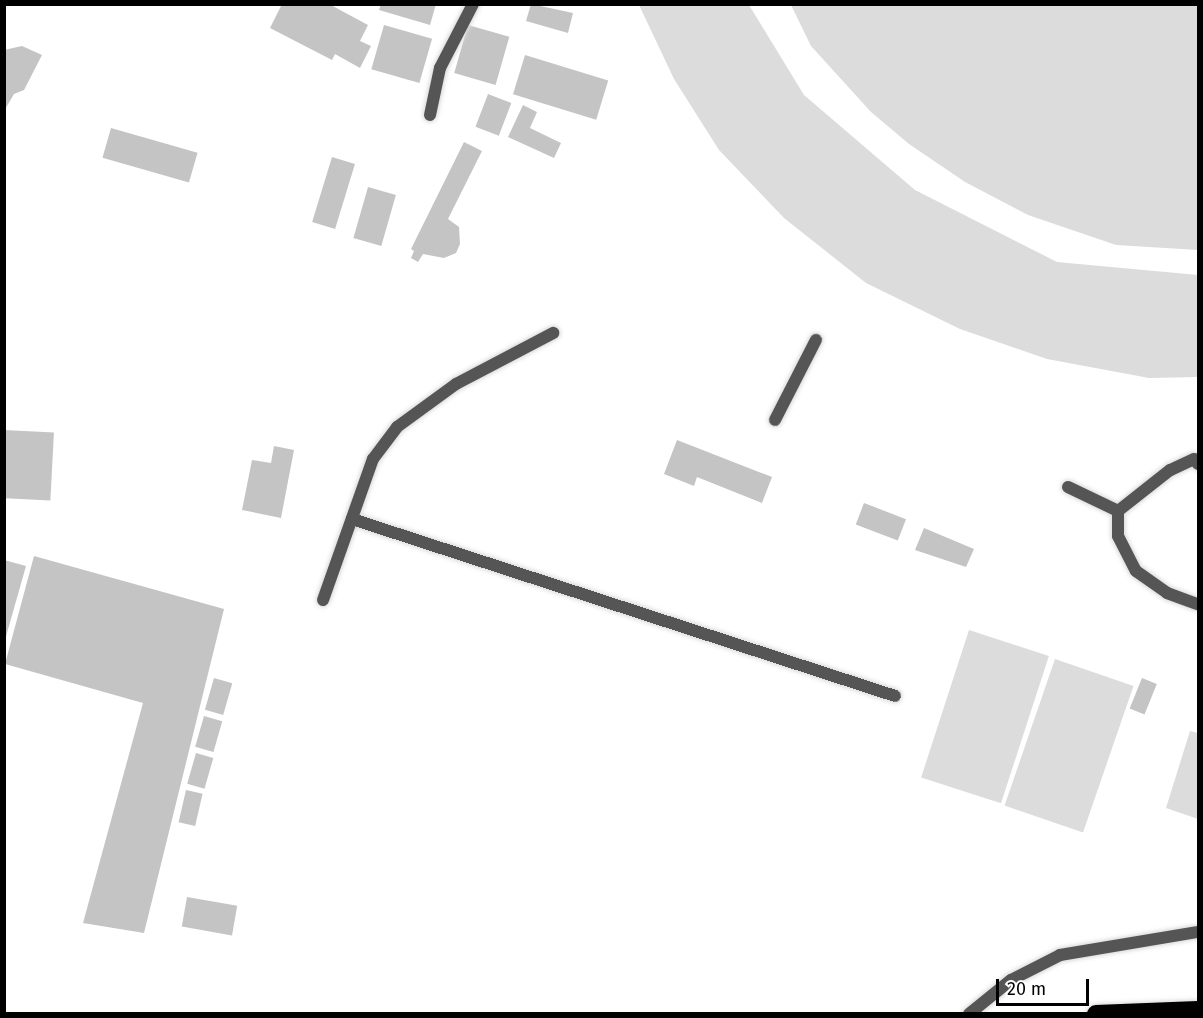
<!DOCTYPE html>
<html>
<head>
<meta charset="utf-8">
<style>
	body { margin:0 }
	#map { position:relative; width:1203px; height:1018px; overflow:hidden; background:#fff; font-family:"Fira Sans",sans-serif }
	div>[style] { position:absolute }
	.green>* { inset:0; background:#dcdcdc; transform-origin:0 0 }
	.building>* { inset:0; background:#c4c4c4; transform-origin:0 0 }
	.roads { filter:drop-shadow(0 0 2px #dbdbdb) drop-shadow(0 0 2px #dbdbdb) }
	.lane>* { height:12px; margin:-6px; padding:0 6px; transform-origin:6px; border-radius:6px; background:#555 }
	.street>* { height:12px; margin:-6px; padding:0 6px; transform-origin:6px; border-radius:6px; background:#555 }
	.highway>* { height:18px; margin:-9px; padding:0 9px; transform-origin:9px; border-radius:9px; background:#000 }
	span { translate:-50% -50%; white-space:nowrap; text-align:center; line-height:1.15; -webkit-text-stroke:4.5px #fff; paint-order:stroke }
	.frame { position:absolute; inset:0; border:6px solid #000; pointer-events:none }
	.scale { position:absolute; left:996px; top:979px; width:93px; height:27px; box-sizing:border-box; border:3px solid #000; border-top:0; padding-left:8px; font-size:18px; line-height:21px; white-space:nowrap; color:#000; -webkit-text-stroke:4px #fff; paint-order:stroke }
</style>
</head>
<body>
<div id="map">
	<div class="green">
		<div style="clip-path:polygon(639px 5px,749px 5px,804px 95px,915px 190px,1057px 262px,1198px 275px,1198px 377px,1149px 378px,1047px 359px,960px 329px,866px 283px,784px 218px,719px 150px,674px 79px)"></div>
		<div style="clip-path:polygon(791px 5px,1198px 5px,1198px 250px,1116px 245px,1028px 215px,965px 182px,909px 144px,871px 112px,811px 46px)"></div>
		<div style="left:969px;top:630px;width:84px;height:155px;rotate:18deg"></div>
		<div style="left:1055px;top:659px;width:83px;height:155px;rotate:19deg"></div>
		<div style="clip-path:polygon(1190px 731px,1198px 733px,1198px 819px,1166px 808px)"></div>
	</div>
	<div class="building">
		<div style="clip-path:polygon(282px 4px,329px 4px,368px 25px,360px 41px,371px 46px,360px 68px,335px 54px,332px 60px,270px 28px)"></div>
		<div style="clip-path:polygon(381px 4px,436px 4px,430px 25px,379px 10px)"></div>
		<div style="clip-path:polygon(531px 4px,573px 13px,568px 33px,526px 21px)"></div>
		<div style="left:384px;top:25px;width:50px;height:46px;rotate:16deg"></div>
		<div style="left:468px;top:25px;width:43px;height:50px;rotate:16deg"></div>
		<div style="clip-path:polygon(22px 46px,42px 55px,24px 90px,14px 94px,4px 111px,4px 50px)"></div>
		<div style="left:525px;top:55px;width:87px;height:41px;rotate:17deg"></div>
		<div style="left:488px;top:94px;width:25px;height:35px;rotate:21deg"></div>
		<div style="clip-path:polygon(523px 105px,537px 112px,530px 128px,561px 143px,554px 158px,508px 137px)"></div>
		<div style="left:111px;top:128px;width:90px;height:31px;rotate:16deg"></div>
		<div style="clip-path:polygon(464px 142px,482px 151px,448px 219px,459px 227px,460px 244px,456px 253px,444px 258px,423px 254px,418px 262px,411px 258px,414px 251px,411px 249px)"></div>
		<div style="left:332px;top:157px;width:24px;height:68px;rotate:17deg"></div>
		<div style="left:368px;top:187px;width:29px;height:53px;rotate:16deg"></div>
		<div style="left:4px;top:430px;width:50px;height:68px;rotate:3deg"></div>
		<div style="clip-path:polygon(677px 440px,772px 477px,762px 503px,697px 477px,694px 486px,664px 474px)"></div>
		<div style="clip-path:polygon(274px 446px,294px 450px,281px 518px,242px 510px,252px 460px,271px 463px)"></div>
		<div style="left:864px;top:503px;width:45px;height:23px;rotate:21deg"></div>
		<div style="clip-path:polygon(924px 528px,974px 549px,966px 567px,915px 550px)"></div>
		<div style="clip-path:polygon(34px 556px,224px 609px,144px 933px,83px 923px,143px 703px,5px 664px)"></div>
		<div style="clip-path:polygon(4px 560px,26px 566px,5px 640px,4px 640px)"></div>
		<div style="left:214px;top:678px;width:19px;height:33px;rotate:16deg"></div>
		<div style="left:1142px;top:678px;width:16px;height:33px;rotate:22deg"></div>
		<div style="left:204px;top:716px;width:19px;height:32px;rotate:16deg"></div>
		<div style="left:196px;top:753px;width:18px;height:32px;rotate:16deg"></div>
		<div style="left:186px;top:790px;width:17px;height:33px;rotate:13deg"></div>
		<div style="left:187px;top:897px;width:51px;height:30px;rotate:10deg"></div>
	</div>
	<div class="roads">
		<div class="lane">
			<div style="left:775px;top:420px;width:90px;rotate:-62.9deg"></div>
			<div style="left:1198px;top:464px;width:6px;rotate:-129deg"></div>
			<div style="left:1194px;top:459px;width:26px;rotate:155deg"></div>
			<div style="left:1170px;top:470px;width:66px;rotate:141.7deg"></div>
			<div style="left:1118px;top:511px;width:25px;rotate:90deg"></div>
			<div style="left:1118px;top:536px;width:39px;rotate:63deg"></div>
			<div style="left:1136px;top:571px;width:38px;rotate:35deg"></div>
			<div style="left:1167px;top:593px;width:33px;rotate:20deg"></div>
			<div style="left:1068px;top:487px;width:55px;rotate:25.6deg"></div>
			<div style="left:352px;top:519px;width:571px;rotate:18.05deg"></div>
			<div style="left:323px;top:600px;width:150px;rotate:-70.5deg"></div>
			<div style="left:373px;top:459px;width:40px;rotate:-53deg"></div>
			<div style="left:397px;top:427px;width:73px;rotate:-36.1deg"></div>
			<div style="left:456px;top:384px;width:110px;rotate:-27.7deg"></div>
			<div style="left:969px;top:1014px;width:54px;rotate:-39deg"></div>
			<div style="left:1011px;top:980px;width:55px;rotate:-27deg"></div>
			<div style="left:1060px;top:955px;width:140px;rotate:-9.5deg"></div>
		</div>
		<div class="street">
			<div style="left:430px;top:115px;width:48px;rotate:-78deg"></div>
			<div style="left:440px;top:68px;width:72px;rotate:-62.7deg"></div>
		</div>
		<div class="highway">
			<div style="left:1096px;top:1014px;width:102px;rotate:-2.2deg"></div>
		</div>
	</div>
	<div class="frame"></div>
	<div class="scale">20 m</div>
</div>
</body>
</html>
